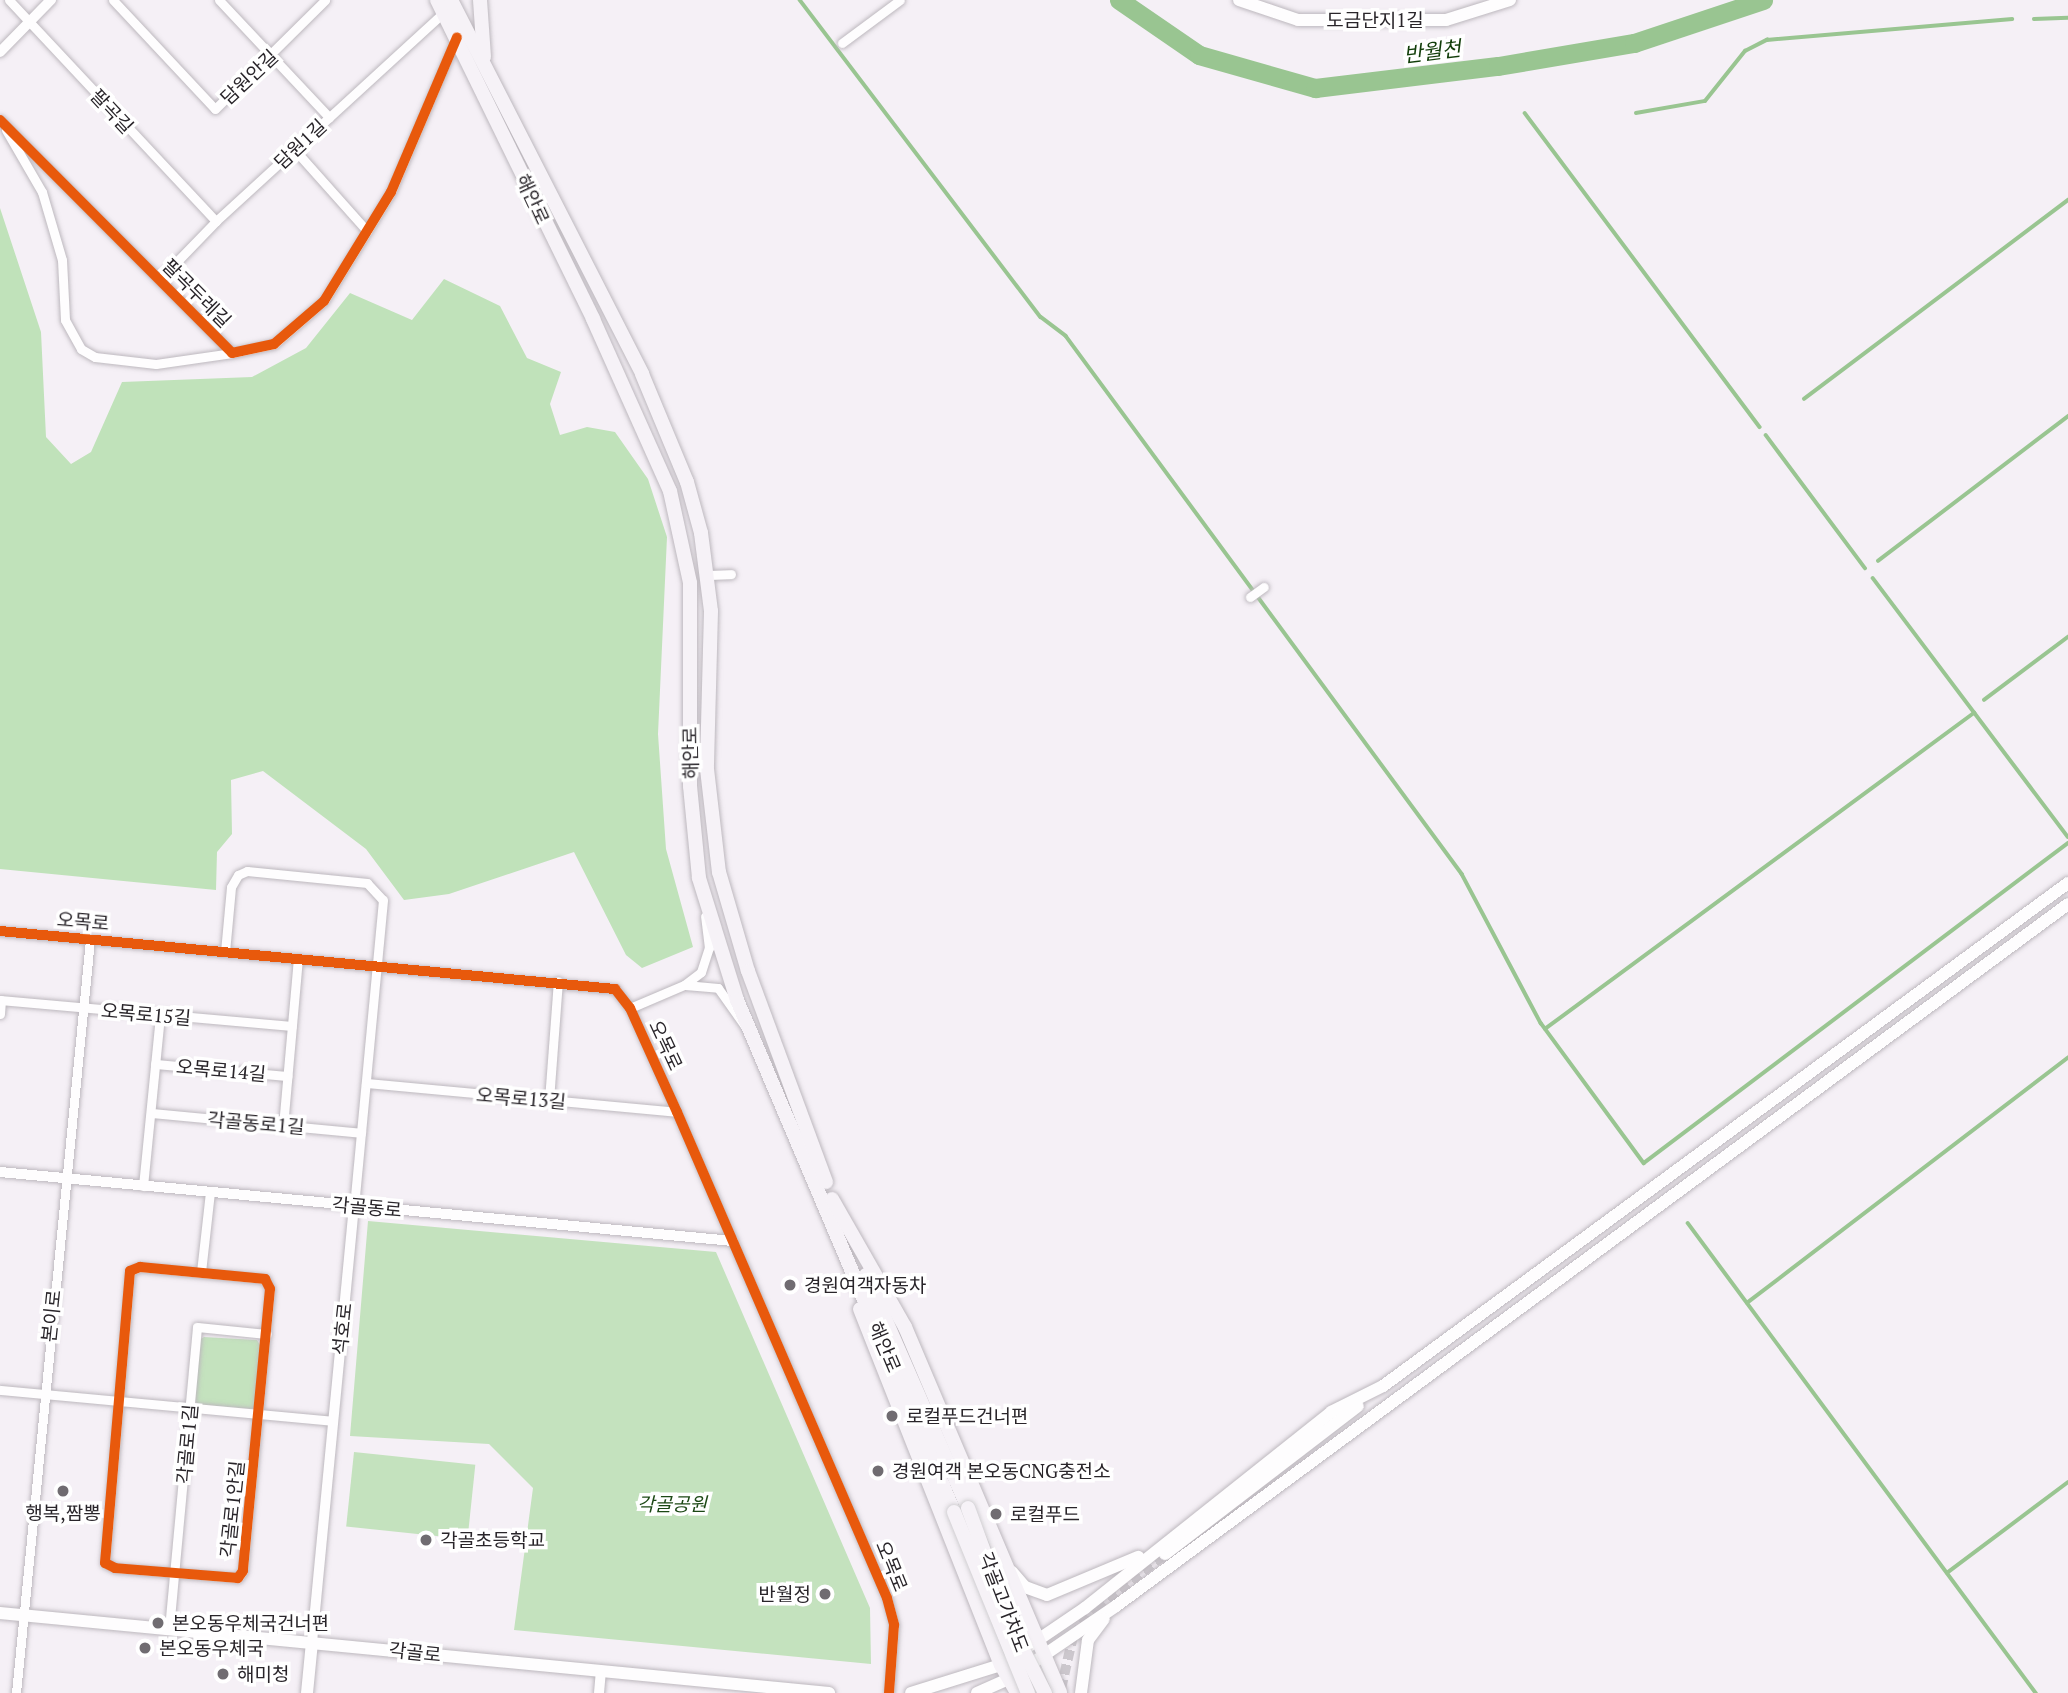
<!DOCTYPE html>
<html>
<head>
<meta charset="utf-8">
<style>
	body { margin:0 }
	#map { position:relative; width:2068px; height:1693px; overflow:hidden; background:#f5f0f6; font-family:"PT Serif","Noto Sans KR",serif }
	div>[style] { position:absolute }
	.green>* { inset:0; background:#c4e2be; transform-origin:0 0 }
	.forest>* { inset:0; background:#c0e2ba }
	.stream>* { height:3.5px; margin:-1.75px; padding:0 1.75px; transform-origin:1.75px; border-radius:1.75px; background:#99c591 }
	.river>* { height:19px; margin:-9.5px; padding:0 9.5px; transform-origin:9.5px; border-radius:9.5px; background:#99c591 }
	.tertiary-tunnel>* { height:10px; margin-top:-5px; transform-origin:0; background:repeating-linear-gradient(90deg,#ccc7cd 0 10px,transparent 0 15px) }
	.roads { filter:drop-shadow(0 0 2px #bdb8be) drop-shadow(0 0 2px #bdb8be) }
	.minor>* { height:9px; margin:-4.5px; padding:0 4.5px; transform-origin:4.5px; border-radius:4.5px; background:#fefdfe }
	.tertiary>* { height:10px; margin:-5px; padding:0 5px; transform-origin:5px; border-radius:5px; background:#fefdfe }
	.secondary>* { height:12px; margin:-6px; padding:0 6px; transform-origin:6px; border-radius:6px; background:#fefdfe }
	.primary>* { height:14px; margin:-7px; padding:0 7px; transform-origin:7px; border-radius:7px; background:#f6f2f7 }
	.bridges { filter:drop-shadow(0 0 2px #d0ced1) drop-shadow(0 0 2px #d0ced1) }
	.primary-bridge>* { height:14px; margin:-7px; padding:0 7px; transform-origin:7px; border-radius:7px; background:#f6f2f7 }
	.cycleway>* { height:10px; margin:-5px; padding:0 5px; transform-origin:5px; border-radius:5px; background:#e8590c }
	.dots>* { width:19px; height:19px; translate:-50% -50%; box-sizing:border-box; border:4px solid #fff; border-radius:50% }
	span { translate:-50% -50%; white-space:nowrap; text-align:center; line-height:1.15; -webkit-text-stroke:7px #fff; paint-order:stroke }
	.street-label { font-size:19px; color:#29252a }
	.poi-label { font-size:19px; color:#29252a }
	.left { translate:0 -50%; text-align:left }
	.right { translate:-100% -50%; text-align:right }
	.park-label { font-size:19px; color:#1c4815; font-style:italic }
	.water-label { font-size:21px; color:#123e0a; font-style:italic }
</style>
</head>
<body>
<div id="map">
	<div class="green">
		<div style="clip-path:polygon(368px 1221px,716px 1252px,870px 1608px,871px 1664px,514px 1630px,533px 1488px,489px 1444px,350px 1436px)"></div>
		<div style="clip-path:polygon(204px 1337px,257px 1340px,260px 1345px,256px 1405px,252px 1409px,199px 1405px,195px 1401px,199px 1340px)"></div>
		<div style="left:354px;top:1452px;width:122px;height:75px;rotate:6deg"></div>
	</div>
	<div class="forest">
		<div style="clip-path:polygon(0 208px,41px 332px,46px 437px,71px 464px,91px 452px,122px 382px,252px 377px,306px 348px,350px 293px,412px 320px,444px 279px,500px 306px,527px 358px,561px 372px,550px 404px,560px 435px,587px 427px,615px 432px,648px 479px,667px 537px,658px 734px,666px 849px,693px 947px,642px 968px,626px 955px,574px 852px,449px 894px,404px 900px,366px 849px,263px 771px,231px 780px,232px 834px,217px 852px,216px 890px,0 869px)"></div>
	</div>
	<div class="stream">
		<div style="left:800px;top:0;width:398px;rotate:52.8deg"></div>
		<div style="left:1041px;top:317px;width:31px;rotate:37deg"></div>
		<div style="left:1066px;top:336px;width:668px;rotate:53.64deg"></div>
		<div style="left:1462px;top:874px;width:169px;rotate:62.1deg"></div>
		<div style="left:1541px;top:1023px;width:174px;rotate:53.7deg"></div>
		<div style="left:1644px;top:1163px;width:531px;rotate:-37.04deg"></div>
		<div style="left:2034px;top:19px;width:34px;rotate:-2deg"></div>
		<div style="left:1525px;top:113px;width:392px;rotate:53.2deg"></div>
		<div style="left:1636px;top:113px;width:70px;rotate:-9.9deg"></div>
		<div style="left:1705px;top:101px;width:64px;rotate:-51.3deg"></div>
		<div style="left:1745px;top:51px;width:25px;rotate:-27deg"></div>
		<div style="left:1767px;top:40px;width:246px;rotate:-4.9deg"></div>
		<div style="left:1804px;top:399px;width:331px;rotate:-37deg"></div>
		<div style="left:1766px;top:435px;width:166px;rotate:53.3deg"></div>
		<div style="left:1878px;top:561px;width:239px;rotate:-37.3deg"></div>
		<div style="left:1873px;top:578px;width:324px;rotate:53deg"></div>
		<div style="left:1984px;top:700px;width:105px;rotate:-36.9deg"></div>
		<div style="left:1545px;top:1029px;width:533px;rotate:-36.38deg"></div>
		<div style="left:1688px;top:1223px;width:585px;rotate:53.48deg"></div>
		<div style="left:1747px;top:1303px;width:404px;rotate:-37.4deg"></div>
		<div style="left:1947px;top:1573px;width:151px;rotate:-36.9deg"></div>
	</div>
	<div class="river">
		<div style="left:1119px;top:0;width:97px;rotate:34.5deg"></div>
		<div style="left:1199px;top:55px;width:121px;rotate:15.9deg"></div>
		<div style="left:1315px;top:88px;width:184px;rotate:-6.9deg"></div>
		<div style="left:1498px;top:66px;width:138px;rotate:-9.6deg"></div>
		<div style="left:1634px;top:43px;width:136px;rotate:-18.4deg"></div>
	</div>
	<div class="tertiary-tunnel">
		<div style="left:1061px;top:1689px;width:54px;rotate:-77.2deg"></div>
		<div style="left:1073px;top:1636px;width:36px;rotate:-51deg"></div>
		<div style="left:1096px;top:1608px;width:88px;rotate:-38deg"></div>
	</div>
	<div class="roads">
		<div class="minor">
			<div style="left:9px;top:0;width:303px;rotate:46.9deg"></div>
			<div style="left:113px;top:0;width:149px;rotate:46.9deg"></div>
			<div style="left:215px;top:109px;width:155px;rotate:-44.7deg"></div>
			<div style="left:219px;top:0;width:161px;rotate:46.8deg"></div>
			<div style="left:842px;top:43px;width:72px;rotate:-36.6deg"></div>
			<div style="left:0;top:120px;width:329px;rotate:45.1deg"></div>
			<div style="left:232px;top:353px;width:43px;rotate:-12.1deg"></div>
			<div style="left:274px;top:344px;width:66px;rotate:-40.7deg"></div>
			<div style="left:324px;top:301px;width:128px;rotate:-58.4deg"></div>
			<div style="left:391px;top:192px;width:166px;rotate:-67deg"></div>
			<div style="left:6px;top:130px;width:72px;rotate:59.9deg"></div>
			<div style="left:42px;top:192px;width:71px;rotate:73.6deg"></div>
			<div style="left:62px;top:260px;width:60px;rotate:87.1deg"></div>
			<div style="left:65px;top:320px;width:33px;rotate:61deg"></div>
			<div style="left:81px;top:349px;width:16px;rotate:30deg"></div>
			<div style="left:95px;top:357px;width:61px;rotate:6.5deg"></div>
			<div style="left:156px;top:364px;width:77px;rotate:-8.2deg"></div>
			<div style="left:294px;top:149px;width:110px;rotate:48.3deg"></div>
			<div style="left:159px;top:280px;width:82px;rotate:-46deg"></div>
			<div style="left:216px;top:221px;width:309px;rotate:-42.5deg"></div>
			<div style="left:707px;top:575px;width:24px;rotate:-2deg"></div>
			<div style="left:1250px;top:597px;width:17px;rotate:-36deg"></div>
			<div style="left:0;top:931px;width:618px;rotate:5.39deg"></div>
			<div style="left:615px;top:989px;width:24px;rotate:52deg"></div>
			<div style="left:630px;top:1008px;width:114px;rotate:65.7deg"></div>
			<div style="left:677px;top:1112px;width:529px;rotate:66.63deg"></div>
			<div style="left:887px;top:1598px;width:28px;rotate:75deg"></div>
			<div style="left:894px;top:1625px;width:68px;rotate:94.2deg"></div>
			<div style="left:225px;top:952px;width:65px;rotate:-84.7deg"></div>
			<div style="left:231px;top:887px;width:14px;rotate:-60deg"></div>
			<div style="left:238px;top:875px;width:10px;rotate:-24deg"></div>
			<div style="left:247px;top:871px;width:121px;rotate:5.7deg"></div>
			<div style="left:367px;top:883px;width:23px;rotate:47deg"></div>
			<div style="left:383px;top:900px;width:307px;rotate:95.4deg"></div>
			<div style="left:685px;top:985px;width:33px;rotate:5deg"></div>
			<div style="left:718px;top:988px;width:47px;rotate:54.6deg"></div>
			<div style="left:0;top:1000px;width:293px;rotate:5.1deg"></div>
			<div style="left:630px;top:1008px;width:59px;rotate:-23.1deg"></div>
			<div style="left:684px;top:985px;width:21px;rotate:-37deg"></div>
			<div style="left:701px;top:972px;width:25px;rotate:-72deg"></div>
			<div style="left:709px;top:948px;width:32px;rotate:-97deg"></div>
			<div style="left:0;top:1014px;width:14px;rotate:-86deg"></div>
			<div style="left:155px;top:1064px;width:133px;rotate:5.2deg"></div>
			<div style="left:366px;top:1083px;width:312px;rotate:5.3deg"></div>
			<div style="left:549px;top:1100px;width:119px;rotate:-85.7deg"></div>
			<div style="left:151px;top:1113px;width:211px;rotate:5.4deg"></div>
			<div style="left:283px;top:1126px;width:168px;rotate:-84.9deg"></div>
			<div style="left:143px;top:1186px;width:171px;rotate:-84.3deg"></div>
			<div style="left:140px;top:1267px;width:126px;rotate:5.5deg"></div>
			<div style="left:265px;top:1279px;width:11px;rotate:63deg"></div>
			<div style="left:270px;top:1289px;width:283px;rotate:95.5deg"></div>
			<div style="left:243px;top:1571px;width:9px;rotate:126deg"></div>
			<div style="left:238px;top:1578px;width:123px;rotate:-175.4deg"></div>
			<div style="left:115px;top:1568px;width:11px;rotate:-153deg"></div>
			<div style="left:105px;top:1563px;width:293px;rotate:-85.1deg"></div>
			<div style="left:130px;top:1271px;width:11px;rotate:-22deg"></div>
			<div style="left:201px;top:1272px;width:81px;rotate:-83.6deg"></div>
			<div style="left:0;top:1390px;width:334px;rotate:5.3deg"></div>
			<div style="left:169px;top:1629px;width:303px;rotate:-84.7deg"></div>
			<div style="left:197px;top:1327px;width:70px;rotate:5.7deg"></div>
			<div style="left:16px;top:1693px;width:757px;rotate:-84.39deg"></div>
		</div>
		<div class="tertiary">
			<div style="left:0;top:52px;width:73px;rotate:-45.6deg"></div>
			<div style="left:0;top:1172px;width:736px;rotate:5.38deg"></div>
			<div style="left:312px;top:1642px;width:438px;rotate:-84.5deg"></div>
			<div style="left:599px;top:1693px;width:22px;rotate:-85deg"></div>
		</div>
		<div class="secondary">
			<div style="left:1239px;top:0;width:62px;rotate:18.7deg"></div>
			<div style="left:1298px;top:20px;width:148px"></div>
			<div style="left:1446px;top:20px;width:67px;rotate:-17.4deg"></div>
			<div style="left:1165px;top:1554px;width:243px;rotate:-37.5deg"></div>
			<div style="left:1012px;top:1572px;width:20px;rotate:49deg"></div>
			<div style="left:1025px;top:1587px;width:23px;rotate:20deg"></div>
			<div style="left:1047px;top:1595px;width:99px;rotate:-22.7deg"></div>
			<div style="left:0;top:1613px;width:833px;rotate:5.51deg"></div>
			<div style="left:307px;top:1693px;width:51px;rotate:-84.4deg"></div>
			<div style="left:911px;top:1693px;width:94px;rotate:-17.3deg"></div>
			<div style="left:1001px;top:1665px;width:102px;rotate:-34.2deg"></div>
			<div style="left:1085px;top:1608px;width:315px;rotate:-38.5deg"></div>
			<div style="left:1331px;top:1412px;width:58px;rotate:-26.6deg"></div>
			<div style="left:1383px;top:1386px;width:850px;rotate:-36.29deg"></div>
			<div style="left:977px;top:1693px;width:35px;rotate:-24deg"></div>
			<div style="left:1009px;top:1679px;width:130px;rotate:-34.3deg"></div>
			<div style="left:1116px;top:1606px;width:1183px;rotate:-36.4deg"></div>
			<div style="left:1081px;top:1693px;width:53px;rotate:-82.5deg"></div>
			<div style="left:1088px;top:1640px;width:26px;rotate:-53deg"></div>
		</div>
		<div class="primary">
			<div style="left:437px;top:0;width:355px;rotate:63.9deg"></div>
			<div style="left:593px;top:319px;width:188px;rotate:65.9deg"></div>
			<div style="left:670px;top:491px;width:94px;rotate:77.7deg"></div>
			<div style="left:690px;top:583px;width:203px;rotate:90deg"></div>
			<div style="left:690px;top:786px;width:92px;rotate:84.4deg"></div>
			<div style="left:699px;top:878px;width:128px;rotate:72.7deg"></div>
			<div style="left:737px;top:1000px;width:556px;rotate:67.03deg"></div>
			<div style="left:451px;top:0;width:420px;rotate:62.9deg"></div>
			<div style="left:642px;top:374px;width:117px;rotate:67.4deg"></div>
			<div style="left:687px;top:482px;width:53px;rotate:74.6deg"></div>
			<div style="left:701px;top:533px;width:79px;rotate:82.7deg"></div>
			<div style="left:711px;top:611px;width:158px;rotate:91.5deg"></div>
			<div style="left:707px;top:769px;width:104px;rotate:83.4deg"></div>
			<div style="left:719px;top:872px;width:103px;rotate:73.7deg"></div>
			<div style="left:748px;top:971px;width:225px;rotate:69.7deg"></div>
			<div style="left:480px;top:0;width:57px;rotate:86deg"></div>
			<div style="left:832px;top:1199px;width:147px;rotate:60.3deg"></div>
			<div style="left:905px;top:1327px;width:397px;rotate:67deg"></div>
			<div style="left:866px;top:1275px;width:254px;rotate:66.4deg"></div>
			<div style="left:860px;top:1309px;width:383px;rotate:68.4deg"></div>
			<div style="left:1001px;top:1665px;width:32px;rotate:60deg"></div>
		</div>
	</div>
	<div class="bridges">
		<div class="primary-bridge">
			<div style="left:968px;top:1508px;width:130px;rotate:69.8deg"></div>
			<div style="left:1013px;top:1630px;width:71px;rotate:63.1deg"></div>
			<div style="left:954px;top:1512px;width:196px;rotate:67.8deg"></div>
		</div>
	</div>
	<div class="cycleway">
		<div style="left:0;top:120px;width:329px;rotate:45.1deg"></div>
		<div style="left:232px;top:353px;width:43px;rotate:-12.1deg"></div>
		<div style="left:274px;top:344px;width:66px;rotate:-40.7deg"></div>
		<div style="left:324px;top:301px;width:128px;rotate:-58.4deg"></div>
		<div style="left:391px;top:192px;width:168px;rotate:-66.9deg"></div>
		<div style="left:0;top:931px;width:618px;rotate:5.39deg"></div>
		<div style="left:615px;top:989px;width:24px;rotate:52deg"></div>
		<div style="left:630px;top:1008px;width:114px;rotate:65.7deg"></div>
		<div style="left:677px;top:1112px;width:529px;rotate:66.63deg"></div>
		<div style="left:887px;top:1598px;width:28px;rotate:75deg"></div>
		<div style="left:894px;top:1625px;width:68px;rotate:94.2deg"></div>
		<div style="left:140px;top:1267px;width:126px;rotate:5.5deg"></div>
		<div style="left:265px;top:1279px;width:11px;rotate:63deg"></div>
		<div style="left:270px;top:1289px;width:283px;rotate:95.5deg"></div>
		<div style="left:243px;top:1571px;width:9px;rotate:126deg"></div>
		<div style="left:238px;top:1578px;width:123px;rotate:-175.4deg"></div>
		<div style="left:115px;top:1568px;width:11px;rotate:-153deg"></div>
		<div style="left:105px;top:1563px;width:293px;rotate:-85.1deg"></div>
		<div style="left:130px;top:1271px;width:11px;rotate:-22deg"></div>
	</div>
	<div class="dots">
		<div style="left:790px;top:1285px;background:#706c71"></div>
		<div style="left:892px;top:1416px;background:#706c71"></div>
		<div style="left:878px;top:1471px;background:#706c71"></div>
		<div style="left:63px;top:1491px;background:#706c71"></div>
		<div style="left:996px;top:1514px;background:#706c71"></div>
		<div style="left:426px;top:1540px;background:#706c71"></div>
		<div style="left:825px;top:1594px;background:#706c71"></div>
		<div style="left:158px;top:1623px;background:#706c71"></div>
		<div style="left:145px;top:1648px;background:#706c71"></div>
		<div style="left:223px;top:1674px;background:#706c71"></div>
	</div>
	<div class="street-label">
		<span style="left:1375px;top:20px">도금단지1길</span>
		<span style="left:249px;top:77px;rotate:-43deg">담원안길</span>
		<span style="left:112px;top:111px;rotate:47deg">팔곡길</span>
		<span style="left:300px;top:144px;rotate:-43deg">담원1길</span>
		<span style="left:533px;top:199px;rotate:65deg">해안로</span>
		<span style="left:197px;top:293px;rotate:45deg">팔곡두레길</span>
		<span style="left:690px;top:753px;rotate:-91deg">해안로</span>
		<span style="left:83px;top:921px;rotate:5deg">오목로</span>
		<span style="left:146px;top:1014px;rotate:5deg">오목로15길</span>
		<span style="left:666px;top:1045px;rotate:65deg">오목로</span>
		<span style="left:221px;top:1070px;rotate:5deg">오목로14길</span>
		<span style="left:521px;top:1098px;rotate:5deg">오목로13길</span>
		<span style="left:256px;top:1123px;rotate:5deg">각골동로1길</span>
		<span style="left:367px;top:1207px;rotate:5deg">각골동로</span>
		<span style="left:51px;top:1316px;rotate:-84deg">본이로</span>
		<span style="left:342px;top:1329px;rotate:-84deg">석호로</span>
		<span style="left:885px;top:1347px;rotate:67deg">해안로</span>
		<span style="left:187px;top:1444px;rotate:-85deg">각골로1길</span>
		<span style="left:232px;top:1509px;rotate:-84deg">각골로1안길</span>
		<span style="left:892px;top:1566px;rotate:68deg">오목로</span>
		<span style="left:1004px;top:1602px;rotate:69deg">각골고가차도</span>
		<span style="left:415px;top:1652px;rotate:6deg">각골로</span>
	</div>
	<div class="poi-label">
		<span class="left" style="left:804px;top:1285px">경원여객자동차</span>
		<span class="left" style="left:906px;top:1416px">로컬푸드건너편</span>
		<span class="left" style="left:892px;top:1471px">경원여객 본오동CNG충전소</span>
		<span style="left:63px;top:1513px">행복,짬뽕</span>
		<span class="left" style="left:1010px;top:1514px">로컬푸드</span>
		<span class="left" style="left:440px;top:1540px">각골초등학교</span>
		<span class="right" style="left:811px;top:1594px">반월정</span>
		<span class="left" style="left:172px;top:1623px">본오동우체국건너편</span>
		<span class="left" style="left:159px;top:1648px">본오동우체국</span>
		<span class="left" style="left:237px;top:1674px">해미청</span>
	</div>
	<div class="park-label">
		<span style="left:672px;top:1504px">각골공원</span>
	</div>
	<div class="water-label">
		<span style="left:1432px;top:51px;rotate:-7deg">반월천</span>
	</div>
</div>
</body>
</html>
